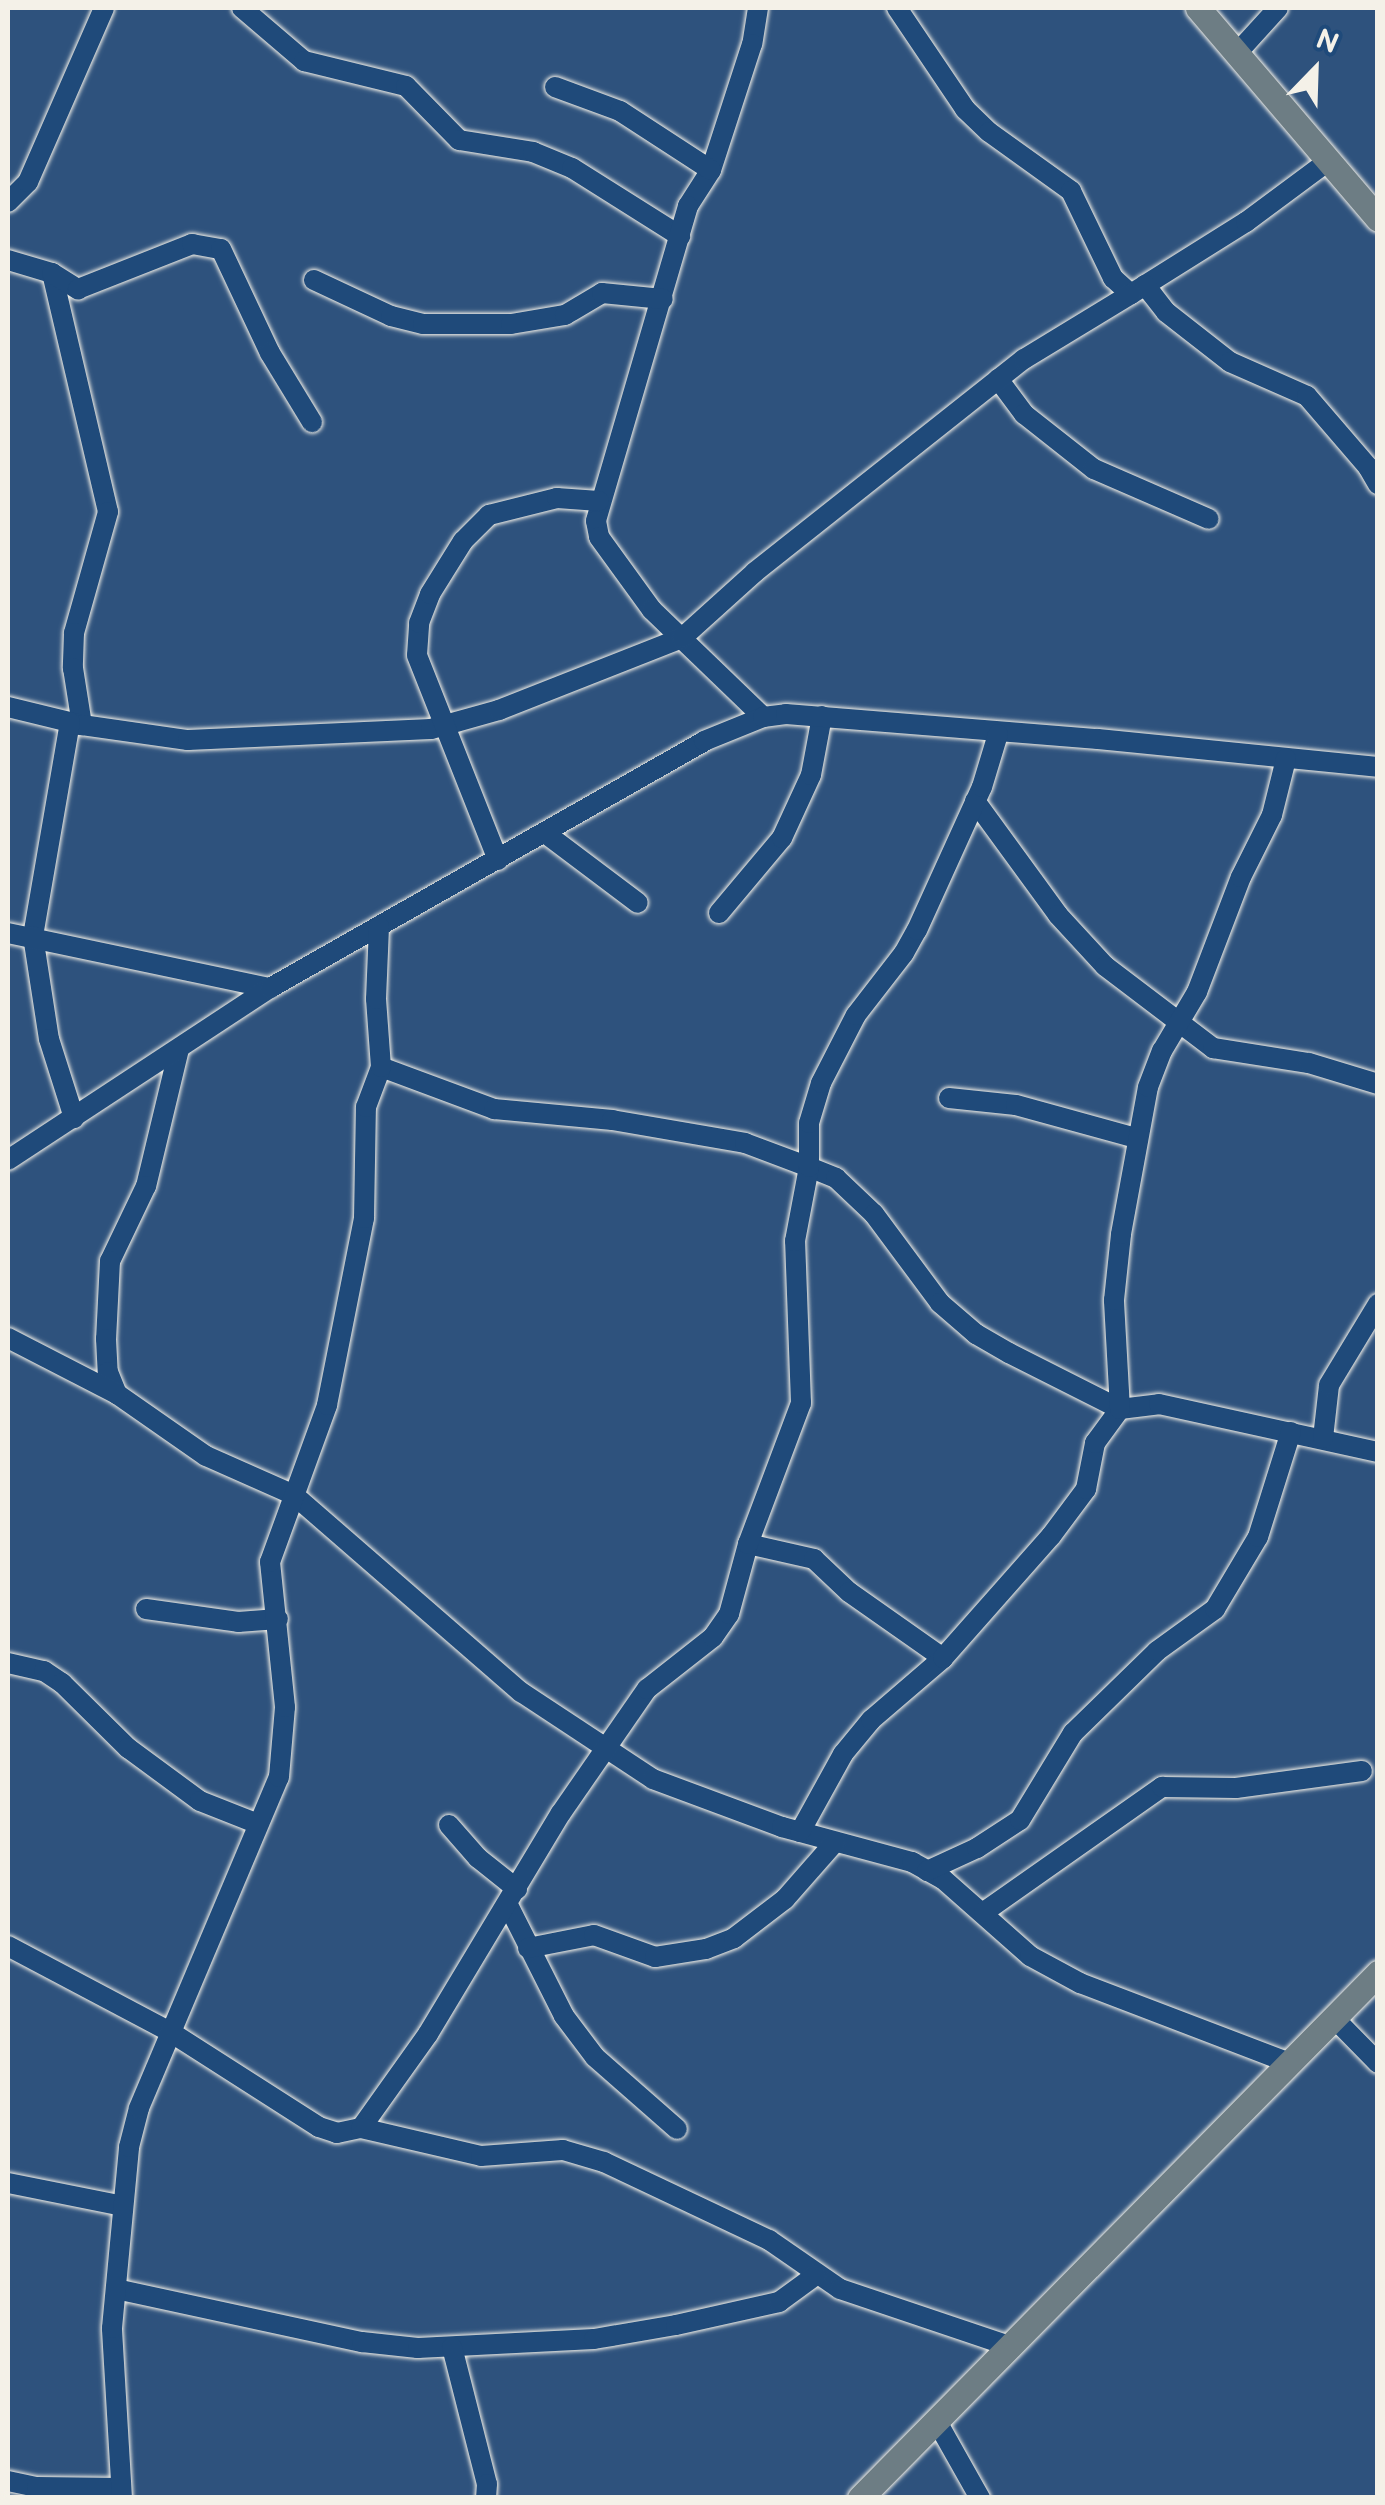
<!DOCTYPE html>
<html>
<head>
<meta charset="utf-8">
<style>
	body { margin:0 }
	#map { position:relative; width:1385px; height:2505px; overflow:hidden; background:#2e527d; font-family:"Balsamiq Sans",sans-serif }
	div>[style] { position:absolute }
	.roads { filter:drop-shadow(0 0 2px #f4f1e8) drop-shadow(0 0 2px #f4f1e8) }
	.minor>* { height:20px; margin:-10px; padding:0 10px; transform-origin:10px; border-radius:10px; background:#1f4a7a }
	.major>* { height:25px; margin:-12.5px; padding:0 12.5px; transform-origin:12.5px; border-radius:12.5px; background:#6d7d84 }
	span { translate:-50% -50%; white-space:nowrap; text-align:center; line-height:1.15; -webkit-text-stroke:8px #1f4a7a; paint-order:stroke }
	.frame { position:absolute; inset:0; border:10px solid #f4f1e8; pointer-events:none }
	.north { position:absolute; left:1265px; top:20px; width:100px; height:100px; -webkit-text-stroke:8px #1f4a7a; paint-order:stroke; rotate:23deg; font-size:28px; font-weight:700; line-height:40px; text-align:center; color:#f4f1e8 }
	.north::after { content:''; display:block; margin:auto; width:35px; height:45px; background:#f4f1e8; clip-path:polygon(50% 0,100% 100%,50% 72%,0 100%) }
</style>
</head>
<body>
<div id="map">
	<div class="roads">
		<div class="minor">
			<div style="left:242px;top:8px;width:82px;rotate:40.5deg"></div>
			<div style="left:304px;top:61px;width:105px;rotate:13.8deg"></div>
			<div style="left:406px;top:86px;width:76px;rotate:45.5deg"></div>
			<div style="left:459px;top:140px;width:75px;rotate:9.2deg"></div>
			<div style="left:533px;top:152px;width:42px;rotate:22.3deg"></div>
			<div style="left:572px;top:168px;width:128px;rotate:32.2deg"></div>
			<div style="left:758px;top:8px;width:36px;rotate:99deg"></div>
			<div style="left:752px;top:44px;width:133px;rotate:108deg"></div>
			<div style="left:711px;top:170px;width:43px;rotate:122.6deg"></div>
			<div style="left:688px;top:206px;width:328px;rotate:106.3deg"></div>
			<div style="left:596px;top:521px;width:16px;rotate:79deg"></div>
			<div style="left:599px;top:537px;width:90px;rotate:54deg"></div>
			<div style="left:652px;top:610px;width:154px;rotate:43.9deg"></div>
			<div style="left:897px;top:8px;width:122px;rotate:56deg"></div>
			<div style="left:965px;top:109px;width:33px;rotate:44deg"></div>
			<div style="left:989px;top:132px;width:101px;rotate:35.7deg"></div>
			<div style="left:1071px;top:191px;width:97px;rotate:64.2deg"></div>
			<div style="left:1113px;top:278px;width:24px;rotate:42deg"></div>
			<div style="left:1131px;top:294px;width:136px;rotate:-32.1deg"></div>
			<div style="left:1246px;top:222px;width:102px;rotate:-36.6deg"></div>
			<div style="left:1238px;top:52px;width:59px;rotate:-47.7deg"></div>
			<div style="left:555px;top:87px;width:69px;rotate:20.3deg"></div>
			<div style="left:620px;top:111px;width:108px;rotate:33deg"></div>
			<div style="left:8px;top:202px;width:28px;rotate:-45deg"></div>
			<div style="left:28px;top:182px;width:190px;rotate:-66.4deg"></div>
			<div style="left:8px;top:260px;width:46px;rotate:16.5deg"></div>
			<div style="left:52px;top:273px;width:245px;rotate:76.8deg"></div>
			<div style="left:108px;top:512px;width:126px;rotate:105.7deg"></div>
			<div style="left:74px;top:633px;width:35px;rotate:92deg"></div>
			<div style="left:73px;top:668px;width:58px;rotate:81deg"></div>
			<div style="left:52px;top:273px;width:31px;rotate:32deg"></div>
			<div style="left:78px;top:289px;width:123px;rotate:-21.5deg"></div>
			<div style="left:192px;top:244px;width:29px;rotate:10deg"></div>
			<div style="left:221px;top:249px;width:115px;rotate:64.8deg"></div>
			<div style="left:270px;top:353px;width:81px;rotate:58.7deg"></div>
			<div style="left:314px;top:280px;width:85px;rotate:25.1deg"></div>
			<div style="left:391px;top:316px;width:33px;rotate:14deg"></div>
			<div style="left:423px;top:324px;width:88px"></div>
			<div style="left:511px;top:324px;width:55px;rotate:-9.5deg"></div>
			<div style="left:565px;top:315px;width:43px;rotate:-30.7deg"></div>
			<div style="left:602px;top:293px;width:61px;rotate:5.6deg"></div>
			<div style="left:1145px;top:285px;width:34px;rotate:52deg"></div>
			<div style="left:1166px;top:312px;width:81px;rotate:38deg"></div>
			<div style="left:1230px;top:362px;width:84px;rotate:23.8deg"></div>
			<div style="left:1307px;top:396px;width:94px;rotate:49.3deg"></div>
			<div style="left:1368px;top:467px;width:20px;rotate:60deg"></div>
			<div style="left:998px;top:379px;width:44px;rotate:53.4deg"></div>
			<div style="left:1024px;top:414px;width:89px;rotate:38.2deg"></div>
			<div style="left:1094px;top:469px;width:125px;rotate:23.5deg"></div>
			<div style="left:8px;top:707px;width:76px;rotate:13.7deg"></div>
			<div style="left:82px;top:725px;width:107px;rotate:8.1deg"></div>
			<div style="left:188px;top:740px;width:243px;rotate:-2.6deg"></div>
			<div style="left:431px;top:729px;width:71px;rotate:-15.6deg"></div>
			<div style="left:499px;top:710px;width:197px;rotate:-21.5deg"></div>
			<div style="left:682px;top:638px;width:98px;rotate:-42.1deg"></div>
			<div style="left:755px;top:572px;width:343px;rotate:-38.4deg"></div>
			<div style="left:1024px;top:359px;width:125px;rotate:-31.3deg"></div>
			<div style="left:70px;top:722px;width:217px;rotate:99.8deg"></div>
			<div style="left:33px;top:936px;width:104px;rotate:81.2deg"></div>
			<div style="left:49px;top:1039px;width:83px;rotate:72.4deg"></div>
			<div style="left:975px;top:801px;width:141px;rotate:53.9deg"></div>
			<div style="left:1058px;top:915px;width:69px;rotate:47.3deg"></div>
			<div style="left:1105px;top:966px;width:136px;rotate:37.2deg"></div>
			<div style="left:1213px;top:1048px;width:97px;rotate:8.9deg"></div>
			<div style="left:1309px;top:1063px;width:72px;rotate:16.9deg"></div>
			<div style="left:545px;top:833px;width:116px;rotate:37deg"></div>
			<div style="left:498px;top:860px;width:220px;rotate:-111.6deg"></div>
			<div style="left:417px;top:655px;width:32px;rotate:-86deg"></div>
			<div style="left:419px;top:623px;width:31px;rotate:-69deg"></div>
			<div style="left:430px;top:594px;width:62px;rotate:-58.1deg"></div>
			<div style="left:463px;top:541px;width:37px;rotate:-45deg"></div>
			<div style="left:489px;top:515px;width:70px;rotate:-14deg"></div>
			<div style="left:557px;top:498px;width:42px;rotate:4.1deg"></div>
			<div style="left:719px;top:913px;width:98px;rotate:-50deg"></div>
			<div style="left:782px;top:838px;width:69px;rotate:-65.3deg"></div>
			<div style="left:811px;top:775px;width:60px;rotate:-79.4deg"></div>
			<div style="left:8px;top:933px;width:268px;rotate:11.9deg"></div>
			<div style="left:179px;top:1049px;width:141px;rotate:103.5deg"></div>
			<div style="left:146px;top:1186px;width:83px;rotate:115.6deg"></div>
			<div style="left:110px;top:1261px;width:78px;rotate:92.9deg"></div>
			<div style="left:106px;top:1339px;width:33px;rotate:87deg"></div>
			<div style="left:108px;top:1372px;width:24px;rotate:68deg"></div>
			<div style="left:117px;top:1394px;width:108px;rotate:34.9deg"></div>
			<div style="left:206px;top:1456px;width:96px;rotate:23.9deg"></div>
			<div style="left:294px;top:1495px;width:301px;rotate:41deg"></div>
			<div style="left:521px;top:1692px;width:158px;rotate:33.4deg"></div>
			<div style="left:653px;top:1779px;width:138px;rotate:20.4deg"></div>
			<div style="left:782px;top:1827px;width:135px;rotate:15.1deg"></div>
			<div style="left:912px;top:1862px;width:35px;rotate:29deg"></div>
			<div style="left:943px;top:1879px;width:116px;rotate:41.5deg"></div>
			<div style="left:1030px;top:1956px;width:57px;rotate:28.4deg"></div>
			<div style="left:1080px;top:1983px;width:224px;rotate:20.9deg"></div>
			<div style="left:381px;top:1067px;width:121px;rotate:20.4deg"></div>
			<div style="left:494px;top:1109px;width:119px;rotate:5.3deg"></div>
			<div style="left:612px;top:1120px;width:135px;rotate:9.8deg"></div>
			<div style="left:745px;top:1143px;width:68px;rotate:20.6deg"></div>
			<div style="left:809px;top:1167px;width:29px;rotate:22deg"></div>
			<div style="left:836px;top:1178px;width:52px;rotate:43.5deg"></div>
			<div style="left:874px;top:1214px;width:111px;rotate:53.4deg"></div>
			<div style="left:940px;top:1303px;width:48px;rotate:40.7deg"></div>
			<div style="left:976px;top:1334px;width:38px;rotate:30deg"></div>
			<div style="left:1009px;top:1353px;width:124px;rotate:26.8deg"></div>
			<div style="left:1120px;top:1409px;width:39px;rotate:-7deg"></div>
			<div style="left:1159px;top:1404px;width:224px;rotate:12.4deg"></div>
			<div style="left:949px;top:1098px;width:67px;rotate:6deg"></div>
			<div style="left:1016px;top:1105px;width:124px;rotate:15.4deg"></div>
			<div style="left:8px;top:1160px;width:313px;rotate:-33.3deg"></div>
			<div style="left:270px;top:988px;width:499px;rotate:-29.6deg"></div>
			<div style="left:704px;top:741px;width:64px;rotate:-22.1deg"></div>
			<div style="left:763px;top:717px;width:23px;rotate:-7deg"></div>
			<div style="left:786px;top:714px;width:313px;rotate:4.6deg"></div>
			<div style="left:1098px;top:739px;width:281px;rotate:5.7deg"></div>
			<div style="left:8px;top:1338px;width:123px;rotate:27.2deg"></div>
			<div style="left:1323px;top:1438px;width:53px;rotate:-83.5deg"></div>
			<div style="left:1329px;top:1385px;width:95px;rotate:-58.8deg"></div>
			<div style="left:748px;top:1544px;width:68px;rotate:12.8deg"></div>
			<div style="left:814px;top:1559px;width:48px;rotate:43.3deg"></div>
			<div style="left:849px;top:1592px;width:115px;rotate:35.1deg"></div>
			<div style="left:146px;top:1609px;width:93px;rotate:8deg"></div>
			<div style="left:238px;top:1622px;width:40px;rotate:-4.3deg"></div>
			<div style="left:8px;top:1663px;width:37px;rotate:13deg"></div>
			<div style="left:44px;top:1671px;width:22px;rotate:34deg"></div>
			<div style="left:62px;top:1683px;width:93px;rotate:44.6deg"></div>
			<div style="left:128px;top:1748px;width:89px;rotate:36.4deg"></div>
			<div style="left:200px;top:1801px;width:62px;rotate:21.6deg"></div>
			<div style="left:449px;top:1825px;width:44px;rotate:48.7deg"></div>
			<div style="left:478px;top:1858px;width:50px;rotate:38.5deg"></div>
			<div style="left:800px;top:1832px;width:89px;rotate:-61.1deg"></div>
			<div style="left:843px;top:1754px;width:44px;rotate:-50.5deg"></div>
			<div style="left:871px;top:1720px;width:95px;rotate:-40.7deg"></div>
			<div style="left:943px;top:1658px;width:163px;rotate:-48.5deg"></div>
			<div style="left:1051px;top:1536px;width:59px;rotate:-53.3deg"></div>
			<div style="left:1086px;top:1489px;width:47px;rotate:-78.9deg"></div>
			<div style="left:1095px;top:1443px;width:42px;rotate:-53.7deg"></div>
			<div style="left:1120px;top:1409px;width:109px;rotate:-93.2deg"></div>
			<div style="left:1114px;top:1300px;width:66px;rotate:-83.9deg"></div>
			<div style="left:1121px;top:1234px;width:149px;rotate:-79.6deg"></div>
			<div style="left:1148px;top:1087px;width:39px;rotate:-69deg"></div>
			<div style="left:1162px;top:1051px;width:69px;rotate:-59.3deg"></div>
			<div style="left:1197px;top:992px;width:123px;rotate:-69.1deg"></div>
			<div style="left:1241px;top:877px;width:69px;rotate:-63.4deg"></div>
			<div style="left:1272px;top:815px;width:58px;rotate:-76deg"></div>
			<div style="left:927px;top:1871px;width:55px;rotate:-24.7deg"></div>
			<div style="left:977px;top:1848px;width:51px;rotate:-33.1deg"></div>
			<div style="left:1020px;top:1820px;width:102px;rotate:-58.7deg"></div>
			<div style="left:1073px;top:1733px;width:117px;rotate:-44.3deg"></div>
			<div style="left:1157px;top:1651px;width:72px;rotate:-35.9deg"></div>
			<div style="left:1215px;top:1609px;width:84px;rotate:-59.2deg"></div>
			<div style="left:1258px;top:1537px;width:110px;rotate:-72.6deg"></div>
			<div style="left:508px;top:1905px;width:124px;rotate:63.2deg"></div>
			<div style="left:564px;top:2016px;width:51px;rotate:52.9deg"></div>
			<div style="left:595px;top:2057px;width:109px;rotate:41.3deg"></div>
			<div style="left:984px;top:1912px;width:218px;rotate:-35.1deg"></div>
			<div style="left:1162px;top:1787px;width:74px;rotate:0.8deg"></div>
			<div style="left:1236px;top:1788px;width:127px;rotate:-7.7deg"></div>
			<div style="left:8px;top:1946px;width:186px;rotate:27.9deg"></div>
			<div style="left:172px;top:2033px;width:174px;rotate:32.6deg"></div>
			<div style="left:319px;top:2127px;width:19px;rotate:18deg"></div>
			<div style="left:337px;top:2133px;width:25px;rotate:-12deg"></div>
			<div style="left:361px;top:2128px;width:115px;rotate:-54.5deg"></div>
			<div style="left:428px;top:2034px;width:258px;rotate:-59deg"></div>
			<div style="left:561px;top:1813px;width:151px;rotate:-55.3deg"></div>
			<div style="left:647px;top:1689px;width:84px;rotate:-38.2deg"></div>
			<div style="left:713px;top:1637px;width:28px;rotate:-55deg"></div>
			<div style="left:729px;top:1614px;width:73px;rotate:-74.8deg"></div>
			<div style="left:748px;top:1544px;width:151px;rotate:-69.4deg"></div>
			<div style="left:801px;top:1403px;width:162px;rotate:-92.1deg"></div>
			<div style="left:795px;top:1241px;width:75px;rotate:-79.3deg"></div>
			<div style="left:809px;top:1167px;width:44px;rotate:-90deg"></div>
			<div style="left:809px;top:1123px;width:42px;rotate:-73.3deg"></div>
			<div style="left:821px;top:1083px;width:76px;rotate:-62.8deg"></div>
			<div style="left:856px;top:1015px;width:78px;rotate:-52.3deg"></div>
			<div style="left:904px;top:953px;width:26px;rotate:-61deg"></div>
			<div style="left:917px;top:930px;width:157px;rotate:-65.6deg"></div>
			<div style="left:982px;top:787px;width:55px;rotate:-73.2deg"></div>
			<div style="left:528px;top:1948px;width:67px;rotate:-11.1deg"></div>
			<div style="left:594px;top:1935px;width:65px;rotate:19.8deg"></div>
			<div style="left:655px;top:1957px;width:52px;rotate:-8.9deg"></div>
			<div style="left:706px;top:1949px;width:30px;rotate:-21deg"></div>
			<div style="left:734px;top:1938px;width:64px;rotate:-37.4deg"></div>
			<div style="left:785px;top:1899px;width:76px;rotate:-48.7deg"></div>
			<div style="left:1334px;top:2018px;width:63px;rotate:45.6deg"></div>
			<div style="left:361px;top:2128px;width:123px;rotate:13.1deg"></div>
			<div style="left:481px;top:2156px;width:82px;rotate:-4.2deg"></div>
			<div style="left:563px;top:2150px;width:43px;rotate:16.3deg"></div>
			<div style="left:604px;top:2162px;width:183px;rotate:25.3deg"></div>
			<div style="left:769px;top:2240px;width:86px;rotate:34.6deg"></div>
			<div style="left:840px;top:2289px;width:178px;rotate:18.6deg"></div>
			<div style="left:8px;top:2183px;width:117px;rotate:11.3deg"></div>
			<div style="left:116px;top:2289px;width:252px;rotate:12.2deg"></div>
			<div style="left:362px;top:2342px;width:56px;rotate:6.1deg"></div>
			<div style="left:418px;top:2348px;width:176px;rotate:-2.9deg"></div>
			<div style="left:594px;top:2339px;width:83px;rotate:-9.7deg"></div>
			<div style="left:676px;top:2325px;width:106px;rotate:-12.6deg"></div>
			<div style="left:779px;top:2302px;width:46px;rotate:-36.1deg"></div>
			<div style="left:452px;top:2347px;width:141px;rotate:75.7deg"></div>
			<div style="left:487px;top:2484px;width:14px;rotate:94deg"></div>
			<div style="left:936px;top:2420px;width:90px;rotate:60.6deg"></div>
			<div style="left:8px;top:2481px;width:30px;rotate:12deg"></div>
			<div style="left:37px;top:2487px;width:84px;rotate:0.7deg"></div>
			<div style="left:122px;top:2498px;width:170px;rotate:-93.4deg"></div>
			<div style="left:112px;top:2328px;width:182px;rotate:-84.6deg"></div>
			<div style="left:129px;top:2147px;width:40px;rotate:-75.6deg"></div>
			<div style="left:139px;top:2108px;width:359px;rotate:-67.1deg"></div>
			<div style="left:279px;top:1777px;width:70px;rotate:-85.1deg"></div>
			<div style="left:285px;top:1707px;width:146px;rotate:-95.9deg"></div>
			<div style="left:270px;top:1562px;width:167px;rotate:-70deg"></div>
			<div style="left:327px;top:1405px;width:191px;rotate:-78.8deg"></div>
			<div style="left:364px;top:1218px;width:111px;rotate:-89deg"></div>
			<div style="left:366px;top:1107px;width:43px;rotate:-69.4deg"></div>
			<div style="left:381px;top:1067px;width:68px;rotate:-94.2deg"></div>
			<div style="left:376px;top:999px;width:73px;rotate:-87.6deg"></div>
		</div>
		<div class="major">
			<div style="left:1198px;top:8px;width:277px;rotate:49.5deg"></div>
			<div style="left:860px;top:2498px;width:738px;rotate:-45.38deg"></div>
		</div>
	</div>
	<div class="frame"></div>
	<div class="north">N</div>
</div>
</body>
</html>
